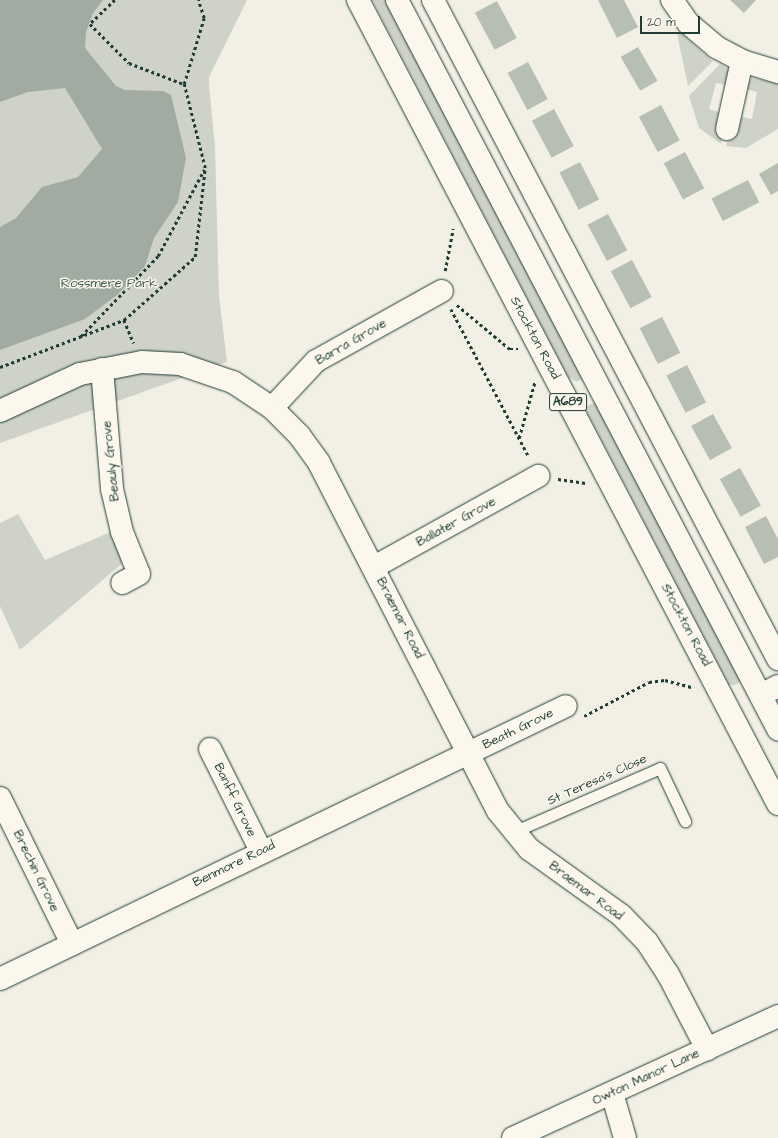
<!DOCTYPE html>
<html>
<head>
<meta charset="utf-8">
<style>
	body { margin:0 }
	#map { position:relative; width:778px; height:1138px; overflow:hidden; background:#f2f0e5; font-family:"Architects Daughter",sans-serif }
	div>[style] { position:absolute }
	.green>* { inset:0; background:#cfd2c8 }
	.water>* { inset:0; background:#a2aba1 }
	.building>* { inset:0; background:#b7beb3; transform-origin:0 0 }
	.path>* { height:2.5px; margin-top:-1.25px; transform-origin:0; background:repeating-linear-gradient(90deg,#1f3d34 0 3px,transparent 0 6px) }
	.roads { filter:drop-shadow(0 0 1px #1f3d34) drop-shadow(0 0 1px #1f3d34) }
	.service>* { height:11px; margin:-5.5px; padding:0 5.5px; transform-origin:5.5px; border-radius:5.5px; background:#fbf7ec }
	.minor>* { height:22px; margin:-11px; padding:0 11px; transform-origin:11px; border-radius:11px; background:#fbf7ec }
	.tertiary>* { height:22px; margin:-11px; padding:0 11px; transform-origin:11px; border-radius:11px; background:#fbf7ec }
	.trunk>* { height:22px; margin:-11px; padding:0 11px; transform-origin:11px; border-radius:11px; background:#fbf7ec }
	span { translate:-50% -50%; white-space:nowrap; text-align:center; line-height:1.15; -webkit-text-stroke:3px #fbf7ec; paint-order:stroke }
	.shield-label span { padding:1px 3px; background:#fbf7ec; border:1px solid; border-radius:3px; -webkit-text-stroke-width:0 }
	.shield-label { font-size:12px; color:#1f3d34; font-weight:700 }
	.park-label { font-size:13px; color:#425b52 }
	.street-label { font-size:13px; color:#1f3d34 }
	.scale { position:absolute; left:640px; top:16px; width:60px; height:18px; box-sizing:border-box; border:2px solid #1f3d34; border-top:0; padding-left:5px; font-size:12px; line-height:14px; white-space:nowrap; color:#1f3d34; -webkit-text-stroke:3px #fbf7ec; paint-order:stroke }
</style>
</head>
<body>
<div id="map">
	<div class="green">
		<div style="clip-path:polygon(0 0,247px 0,209px 77px,209px 84px,215px 148px,219px 296px,227px 362px,0 443px)"></div>
		<div style="clip-path:polygon(372px 0,387px 0,583px 378px,577px 382px,568px 377px)"></div>
		<div style="clip-path:polygon(681px 33px,713px 61px,688px 86px,677px 34px)"></div>
		<div style="clip-path:polygon(720px 64px,730px 70px,729px 85px,716px 83px,709px 109px,722px 113px,724px 129px,721px 144px,699px 128px,689px 96px)"></div>
		<div style="clip-path:polygon(752px 78px,778px 83px,778px 129px,746px 148px,726px 146px,730px 129px,738px 116px,752px 119px,757px 92px,743px 88px)"></div>
		<div style="clip-path:polygon(595px 402px,741px 681px,735px 685px,729px 685px,586px 410px,587px 406px)"></div>
		<div style="clip-path:polygon(18px 514px,45px 560px,113px 531px,124px 562px,20px 650px,0 606px,0 523px)"></div>
	</div>
	<div class="water">
		<div style="clip-path:polygon(0 0,103px 0,93px 13px,86px 32px,85px 48px,116px 86px,125px 90px,163px 91px,171px 95px,186px 158px,178px 202px,154px 238px,145px 266px,117px 295px,85px 319px,0 350px,0 227px,16px 218px,42px 187px,78px 177px,102px 149px,65px 88px,28px 92px,0 102px)"></div>
	</div>
	<div class="building">
		<div style="clip-path:polygon(598px 0,624px 0,638px 27px,617px 38px)"></div>
		<div style="clip-path:polygon(730px 0,756px 0,744px 13px)"></div>
		<div style="left:497px;top:1px;width:42px;height:25px;rotate:62deg"></div>
		<div style="left:638px;top:47px;width:39px;height:20px;rotate:60deg"></div>
		<div style="left:528px;top:62px;width:42px;height:23px;rotate:62deg"></div>
		<div style="left:661px;top:105px;width:40px;height:25px;rotate:62deg"></div>
		<div style="left:554px;top:109px;width:42px;height:25px;rotate:62deg"></div>
		<div style="left:685px;top:152px;width:41px;height:24px;rotate:62deg"></div>
		<div style="left:580px;top:162px;width:42px;height:23px;rotate:63deg"></div>
		<div style="clip-path:polygon(778px 163px,778px 191px,771px 195px,759px 174px)"></div>
		<div style="left:748px;top:180px;width:25px;height:41px;rotate:63deg"></div>
		<div style="left:608px;top:214px;width:41px;height:23px;rotate:62deg"></div>
		<div style="left:632px;top:260px;width:42px;height:24px;rotate:62deg"></div>
		<div style="left:662px;top:317px;width:40px;height:25px;rotate:63deg"></div>
		<div style="left:687px;top:365px;width:42px;height:23px;rotate:63deg"></div>
		<div style="left:713px;top:414px;width:39px;height:25px;rotate:61deg"></div>
		<div style="left:740px;top:468px;width:43px;height:23px;rotate:61deg"></div>
		<div style="clip-path:polygon(766px 516px,778px 539px,778px 557px,764px 564px,745px 527px)"></div>
	</div>
	<div class="path">
		<div style="left:115px;top:0;width:35px;rotate:136deg"></div>
		<div style="left:90px;top:24px;width:55px;rotate:45deg"></div>
		<div style="left:129px;top:63px;width:59px;rotate:20.9deg"></div>
		<div style="left:445px;top:271px;width:43px;rotate:-79.2deg"></div>
		<div style="left:457px;top:305px;width:69px;rotate:39.7deg"></div>
		<div style="left:510px;top:349px;width:8px"></div>
		<div style="left:451px;top:309px;width:167px;rotate:62.2deg"></div>
		<div style="left:124px;top:320px;width:25px;rotate:67deg"></div>
		<div style="left:81px;top:336px;width:111px;rotate:-46.1deg"></div>
		<div style="left:158px;top:256px;width:98px;rotate:-61.9deg"></div>
		<div style="left:0;top:367px;width:133px;rotate:-20.8deg"></div>
		<div style="left:124px;top:320px;width:95px;rotate:-41.6deg"></div>
		<div style="left:195px;top:257px;width:90px;rotate:-83.6deg"></div>
		<div style="left:205px;top:168px;width:87px;rotate:-104deg"></div>
		<div style="left:184px;top:84px;width:69px;rotate:-73.1deg"></div>
		<div style="left:204px;top:18px;width:19px;rotate:-108deg"></div>
		<div style="left:519px;top:438px;width:59px;rotate:-74.3deg"></div>
		<div style="left:558px;top:479px;width:28px;rotate:8deg"></div>
		<div style="left:584px;top:716px;width:73px;rotate:-27.6deg"></div>
		<div style="left:649px;top:682px;width:16px;rotate:-7deg"></div>
		<div style="left:665px;top:680px;width:30px;rotate:15deg"></div>
	</div>
	<div class="roads">
		<div class="service">
			<div style="left:513px;top:832px;width:160px;rotate:-23.5deg"></div>
			<div style="left:660px;top:768px;width:59px;rotate:64.7deg"></div>
		</div>
		<div class="minor">
			<div style="left:433px;top:0;width:744px;rotate:62.37deg"></div>
			<div style="left:672px;top:0;width:29px;rotate:55deg"></div>
			<div style="left:689px;top:24px;width:35px;rotate:40deg"></div>
			<div style="left:716px;top:47px;width:30px;rotate:28deg"></div>
			<div style="left:742px;top:61px;width:38px;rotate:17deg"></div>
			<div style="left:727px;top:129px;width:70px;rotate:-77.6deg"></div>
			<div style="left:102px;top:369px;width:120px;rotate:85.2deg"></div>
			<div style="left:112px;top:489px;width:44px;rotate:76.9deg"></div>
			<div style="left:122px;top:532px;width:45px;rotate:68deg"></div>
			<div style="left:139px;top:574px;width:19px;rotate:152deg"></div>
			<div style="left:272px;top:408px;width:64px;rotate:-46.9deg"></div>
			<div style="left:316px;top:361px;width:144px;rotate:-29.1deg"></div>
			<div style="left:0;top:411px;width:88px;rotate:-24.8deg"></div>
			<div style="left:80px;top:374px;width:63px;rotate:-11deg"></div>
			<div style="left:142px;top:362px;width:38px;rotate:3deg"></div>
			<div style="left:180px;top:364px;width:56px;rotate:18.8deg"></div>
			<div style="left:233px;top:382px;width:47px;rotate:33.7deg"></div>
			<div style="left:272px;top:408px;width:38px;rotate:45deg"></div>
			<div style="left:299px;top:435px;width:34px;rotate:54deg"></div>
			<div style="left:319px;top:463px;width:391px;rotate:62.8deg"></div>
			<div style="left:498px;top:811px;width:49px;rotate:50.8deg"></div>
			<div style="left:529px;top:849px;width:113px;rotate:35.7deg"></div>
			<div style="left:621px;top:915px;width:37px;rotate:46deg"></div>
			<div style="left:647px;top:942px;width:38px;rotate:57deg"></div>
			<div style="left:668px;top:974px;width:85px;rotate:62.5deg"></div>
			<div style="left:374px;top:567px;width:188px;rotate:-29deg"></div>
			<div style="left:761px;top:695px;width:19px;rotate:-28deg"></div>
			<div style="left:210px;top:749px;width:114px;rotate:63.4deg"></div>
			<div style="left:0;top:798px;width:163px;rotate:63.7deg"></div>
			<div style="left:0;top:979px;width:628px;rotate:-25.75deg"></div>
			<div style="left:612px;top:1093px;width:47px;rotate:73.9deg"></div>
		</div>
		<div class="tertiary">
			<div style="left:513px;top:1138px;width:292px;rotate:-24.7deg"></div>
		</div>
		<div class="trunk">
			<div style="left:358px;top:0;width:907px;rotate:62.42deg"></div>
			<div style="left:397px;top:0;width:823px;rotate:62.41deg"></div>
		</div>
	</div>
	<div class="shield-label">
		<span style="left:568px;top:402px">A689</span>
	</div>
	<div class="park-label">
		<span style="left:109px;top:283px">Rossmere Park</span>
	</div>
	<div class="street-label">
		<span style="left:535px;top:338px;rotate:62deg">Stockton Road</span>
		<span style="left:351px;top:342px;rotate:-30deg">Barra Grove</span>
		<span style="left:111px;top:461px;rotate:-96deg">Beauly Grove</span>
		<span style="left:456px;top:522px;rotate:-29deg">Ballater Grove</span>
		<span style="left:400px;top:618px;rotate:63deg">Braemar Road</span>
		<span style="left:686px;top:625px;rotate:62deg">Stockton Road</span>
		<span style="left:518px;top:729px;rotate:-26deg">Beath Grove</span>
		<span style="left:597px;top:780px;rotate:-24deg">St Teresa's Close</span>
		<span style="left:235px;top:800px;rotate:64deg">Banff Grove</span>
		<span style="left:234px;top:864px;rotate:-26deg">Benmore Road</span>
		<span style="left:36px;top:871px;rotate:64deg">Brechin Grove</span>
		<span style="left:586px;top:891px;rotate:37deg">Braemar Road</span>
		<span style="left:646px;top:1077px;rotate:-25deg">Owton Manor Lane</span>
	</div>
	<div class="scale">20 m</div>
</div>
</body>
</html>
